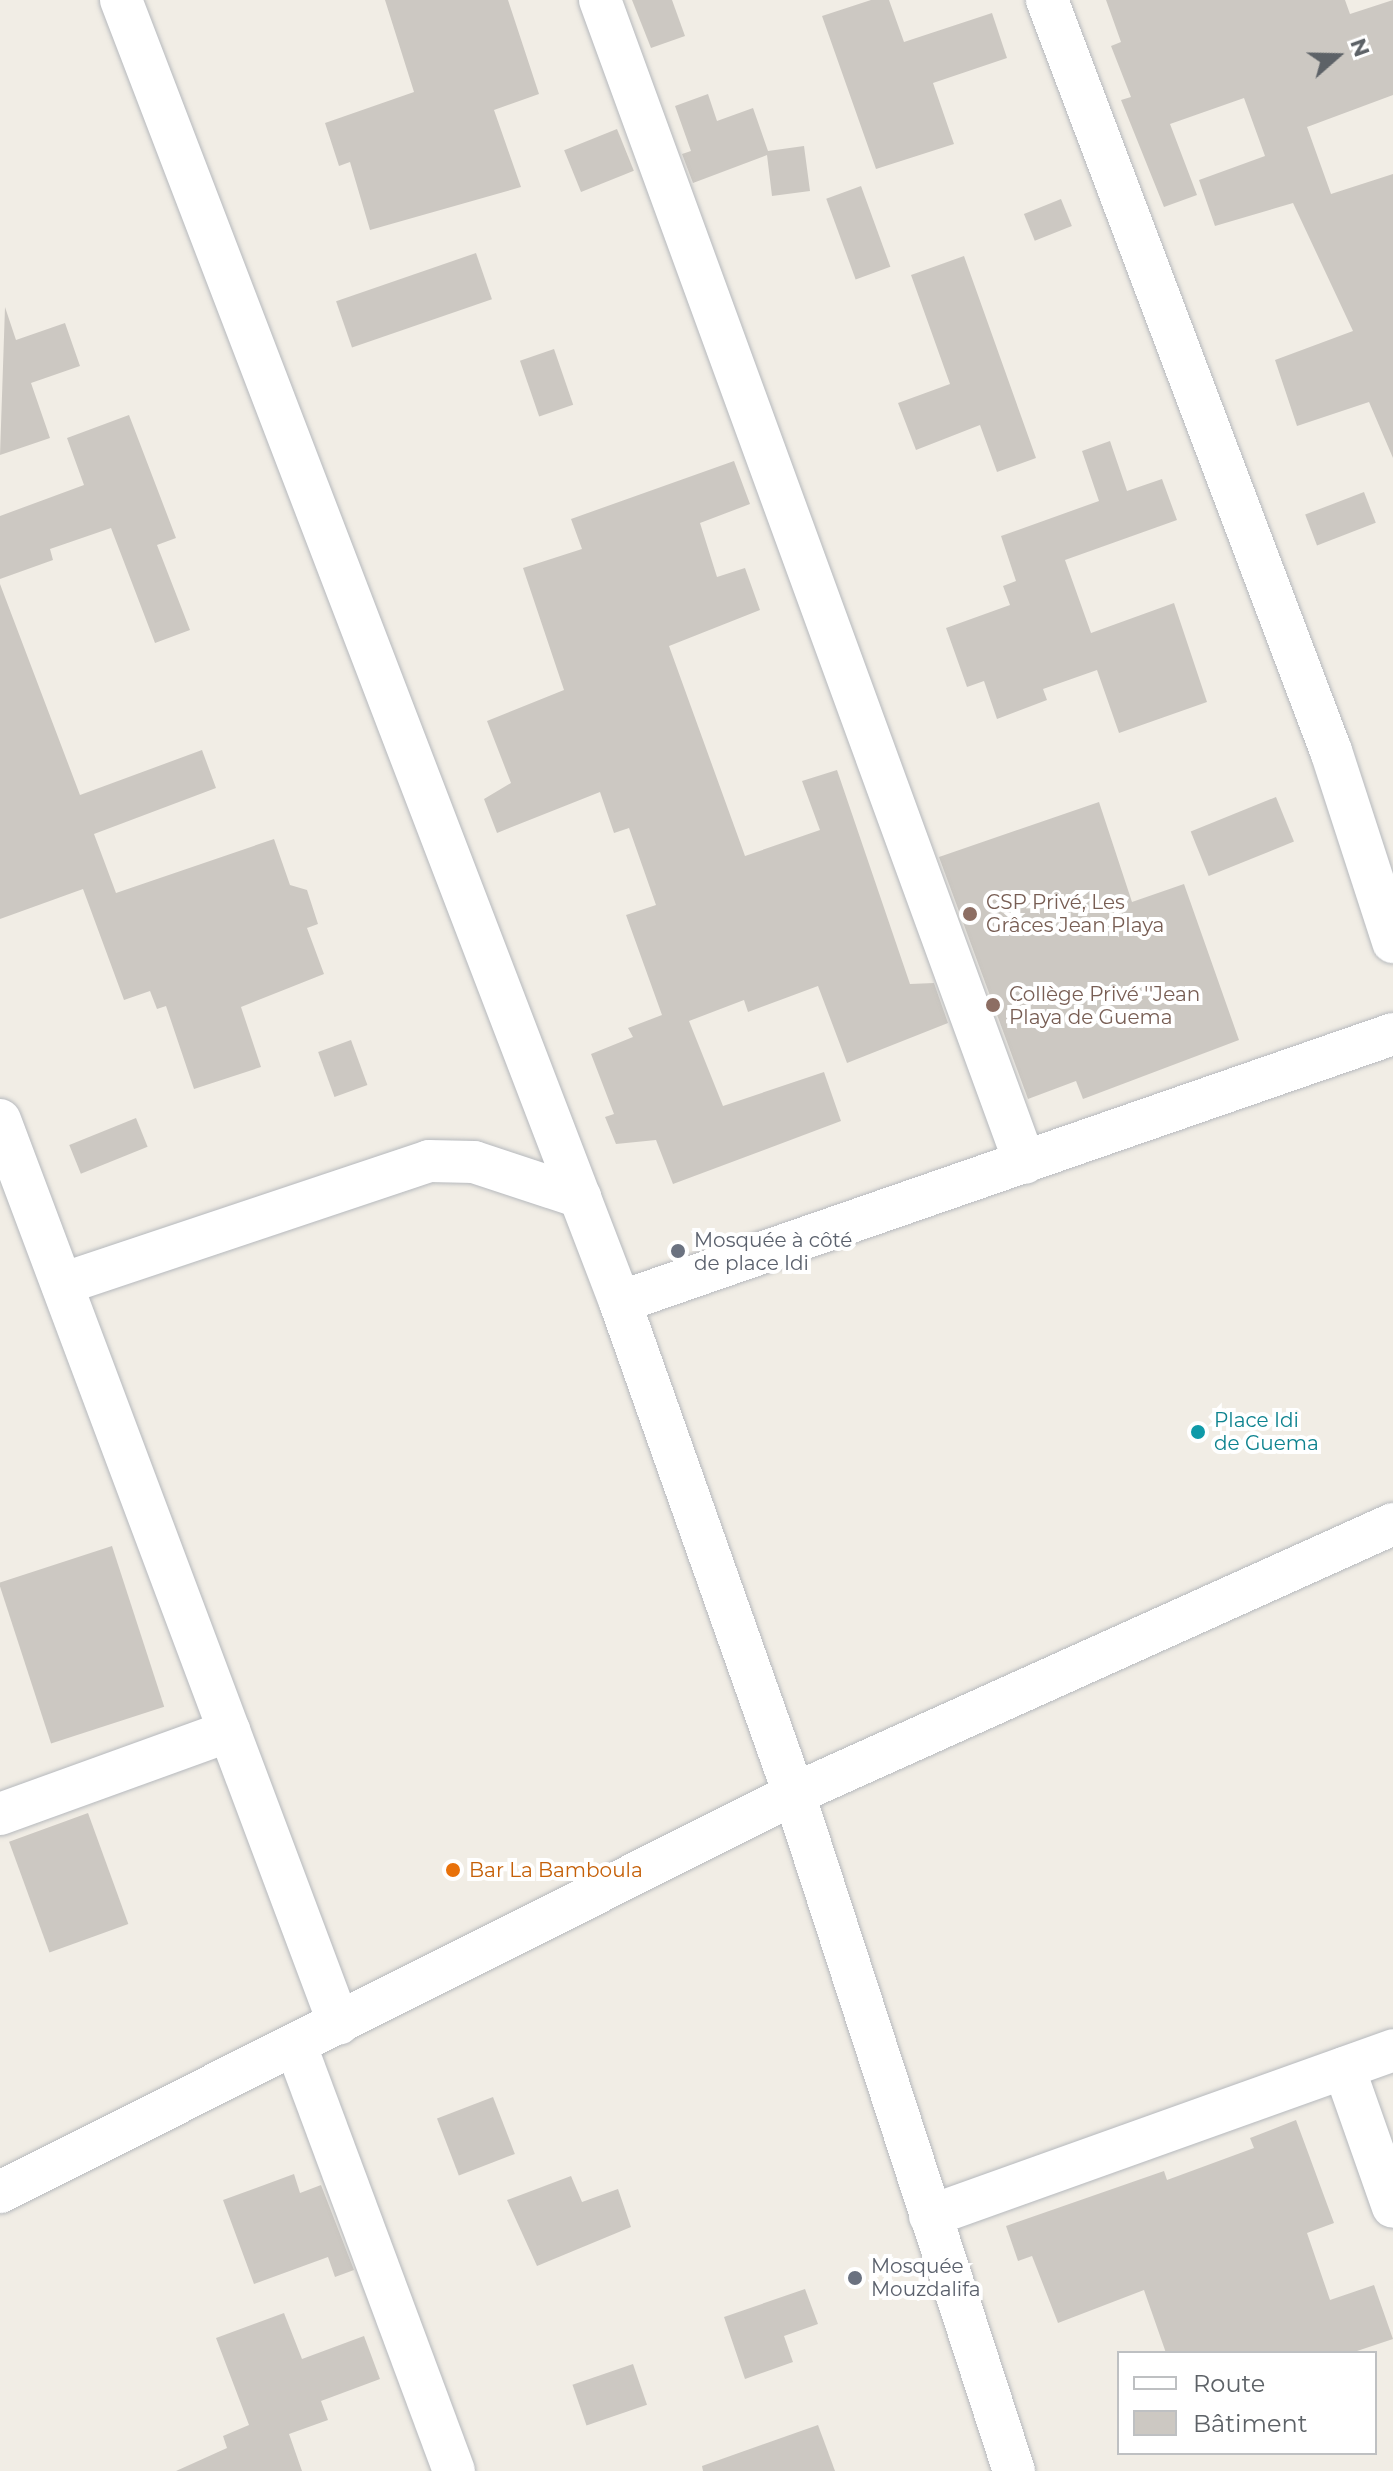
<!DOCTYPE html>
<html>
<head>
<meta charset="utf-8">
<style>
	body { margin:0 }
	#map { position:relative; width:1393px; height:2471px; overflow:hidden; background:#f1ede5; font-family:Montserrat,sans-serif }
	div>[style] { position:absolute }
	.building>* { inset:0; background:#ccc8c2; transform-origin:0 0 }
	.roads { filter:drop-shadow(0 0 2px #b6b9bd) drop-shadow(0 0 2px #b6b9bd) }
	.minor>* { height:42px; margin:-21px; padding:0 21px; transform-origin:21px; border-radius:21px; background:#fff }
	.dots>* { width:22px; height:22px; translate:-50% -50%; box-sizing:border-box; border:4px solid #fff; border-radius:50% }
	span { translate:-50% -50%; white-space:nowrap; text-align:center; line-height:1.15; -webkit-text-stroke:8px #fff; paint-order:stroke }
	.education-label { font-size:20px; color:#785e54 }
	.left { translate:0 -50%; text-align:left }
	.worship-label { font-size:20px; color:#5b616d }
	.culture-label { font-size:20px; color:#0d838f }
	.food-label { font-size:20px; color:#c56008 }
	.legend { position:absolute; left:1117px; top:2351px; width:260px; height:104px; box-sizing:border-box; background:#fff; border:2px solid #bec0c2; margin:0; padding:10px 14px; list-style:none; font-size:24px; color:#5d6267 }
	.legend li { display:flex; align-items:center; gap:16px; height:40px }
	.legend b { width:40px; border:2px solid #bec0c2 }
	.north { position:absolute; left:1297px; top:16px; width:80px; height:80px; -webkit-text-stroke:6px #fff; paint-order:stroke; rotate:70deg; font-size:22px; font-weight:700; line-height:32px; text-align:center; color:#5d6267 }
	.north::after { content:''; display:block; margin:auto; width:28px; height:36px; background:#5d6267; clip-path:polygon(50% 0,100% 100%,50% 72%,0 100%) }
</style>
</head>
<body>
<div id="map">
	<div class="building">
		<div style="clip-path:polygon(385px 0,508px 0,539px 94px,494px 110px,521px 187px,370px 230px,350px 162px,339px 166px,325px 123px,414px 92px)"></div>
		<div style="clip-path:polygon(632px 0,672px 0,685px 36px,651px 48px)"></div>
		<div style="clip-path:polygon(871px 0,889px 0,904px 42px,992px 13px,1007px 58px,933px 83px,954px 144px,876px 169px,822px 16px)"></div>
		<div style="clip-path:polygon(1106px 0,1345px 0,1350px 14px,1393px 0,1393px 95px,1307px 127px,1331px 194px,1393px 174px,1393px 458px,1369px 402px,1297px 426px,1275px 360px,1353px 331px,1293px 203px,1215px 226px,1199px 180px,1265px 156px,1244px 98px,1170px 124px,1197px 195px,1164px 207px,1121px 100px,1131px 97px,1111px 46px,1121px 42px)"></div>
		<div style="clip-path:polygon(708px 94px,717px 121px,753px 108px,768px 151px,804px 146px,810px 191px,772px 196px,767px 155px,693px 183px,682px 154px,691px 151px,675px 106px)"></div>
		<div style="left:617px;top:129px;width:45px;height:57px;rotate:68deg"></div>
		<div style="left:861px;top:186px;width:86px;height:37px;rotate:70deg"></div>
		<div style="left:1061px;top:199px;width:29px;height:40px;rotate:68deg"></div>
		<div style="left:476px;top:253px;width:49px;height:148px;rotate:71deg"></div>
		<div style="clip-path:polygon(964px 256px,1036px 458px,997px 472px,980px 425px,916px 450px,898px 403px,950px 384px,911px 275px)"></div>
		<div style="clip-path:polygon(5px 307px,16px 340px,65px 323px,80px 366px,31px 383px,50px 438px,0 455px)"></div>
		<div style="left:554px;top:349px;width:59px;height:36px;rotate:71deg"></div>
		<div style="clip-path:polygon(129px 415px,176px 538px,157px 545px,190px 630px,155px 643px,111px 528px,50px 549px,53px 560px,0 579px,0 516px,84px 485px,67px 438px)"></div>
		<div style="clip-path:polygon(1110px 441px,1127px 491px,1162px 479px,1177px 520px,1065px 560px,1091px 633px,1174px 603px,1207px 702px,1119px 733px,1097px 670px,1043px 689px,1047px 700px,997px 719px,984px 681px,967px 687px,946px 628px,1010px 605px,1003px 586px,1016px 581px,1001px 536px,1099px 501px,1082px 451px)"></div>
		<div style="clip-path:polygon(734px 461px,750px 504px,700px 523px,717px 577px,745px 568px,760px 610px,669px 646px,745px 856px,820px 830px,802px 781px,837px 770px,910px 984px,934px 983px,948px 1023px,847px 1063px,818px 986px,748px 1012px,744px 1000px,689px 1021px,723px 1106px,824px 1072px,841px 1121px,673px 1184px,656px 1140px,616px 1144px,605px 1117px,614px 1114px,591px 1054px,633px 1037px,628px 1028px,662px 1015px,626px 915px,656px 905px,629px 828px,614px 833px,600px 792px,497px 833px,484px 799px,511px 783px,487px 721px,564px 690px,523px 568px,582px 549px,571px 519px)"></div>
		<div style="left:1364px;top:492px;width:33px;height:63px;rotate:69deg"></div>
		<div style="clip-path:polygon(0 584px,80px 795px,202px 750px,216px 788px,94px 834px,116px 893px,274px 839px,290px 885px,307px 890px,318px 924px,307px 928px,324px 974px,241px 1007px,261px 1067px,194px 1089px,166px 1006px,157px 1009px,150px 991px,124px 1000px,83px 889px,0 919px)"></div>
		<div style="left:1276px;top:797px;width:48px;height:92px;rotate:68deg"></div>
		<div style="clip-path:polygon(1099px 802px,1132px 902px,1184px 884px,1239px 1040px,1083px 1099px,1076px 1081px,1028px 1099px,939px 857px)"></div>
		<div style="left:351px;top:1040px;width:48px;height:35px;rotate:70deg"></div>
		<div style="left:136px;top:1118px;width:31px;height:72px;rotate:68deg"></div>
		<div style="left:112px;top:1546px;width:169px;height:119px;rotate:72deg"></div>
		<div style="left:88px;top:1813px;width:118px;height:84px;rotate:70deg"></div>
		<div style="left:493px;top:2097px;width:61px;height:60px;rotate:69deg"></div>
		<div style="clip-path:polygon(1296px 2120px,1334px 2223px,1307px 2233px,1330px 2300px,1374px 2285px,1393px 2339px,1351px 2353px,1166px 2353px,1144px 2290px,1058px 2323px,1032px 2256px,1018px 2261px,1006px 2226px,1164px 2171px,1167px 2180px,1254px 2148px,1250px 2138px)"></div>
		<div style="clip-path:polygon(294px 2174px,300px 2193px,321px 2185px,354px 2270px,335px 2277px,328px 2257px,254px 2284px,223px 2200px)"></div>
		<div style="clip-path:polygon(571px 2176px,582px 2202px,618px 2189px,631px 2227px,537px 2266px,507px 2200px)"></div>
		<div style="clip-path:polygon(805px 2289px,818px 2324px,784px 2336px,793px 2362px,745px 2379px,724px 2317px)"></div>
		<div style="clip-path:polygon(284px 2313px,302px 2359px,364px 2336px,380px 2379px,321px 2401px,328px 2420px,289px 2434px,302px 2471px,176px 2471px,227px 2448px,223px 2436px,249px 2425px,216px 2338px)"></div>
		<div style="left:633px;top:2364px;width:43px;height:64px;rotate:71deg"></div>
		<div style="clip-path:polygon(818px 2425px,835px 2471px,703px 2471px,702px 2466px)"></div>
	</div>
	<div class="roads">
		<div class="minor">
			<div style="left:121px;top:0;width:1394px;rotate:69.03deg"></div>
			<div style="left:620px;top:1302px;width:522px;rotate:70.52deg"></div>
			<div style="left:794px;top:1794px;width:712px;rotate:72deg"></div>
			<div style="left:600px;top:0;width:1238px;rotate:69.93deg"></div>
			<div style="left:1047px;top:0;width:803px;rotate:69.29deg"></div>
			<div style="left:1331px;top:751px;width:201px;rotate:72deg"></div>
			<div style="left:0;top:1120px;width:965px;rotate:69.44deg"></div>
			<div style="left:62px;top:1284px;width:387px;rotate:-18.5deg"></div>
			<div style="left:429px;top:1161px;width:45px;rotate:1.3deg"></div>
			<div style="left:474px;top:1162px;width:112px;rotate:18.3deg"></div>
			<div style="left:620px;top:1302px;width:818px;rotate:-19.12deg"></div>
			<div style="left:0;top:1814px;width:244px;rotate:-19.9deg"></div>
			<div style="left:296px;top:2046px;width:453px;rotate:69.6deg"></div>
			<div style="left:1344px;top:2068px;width:147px;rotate:70.6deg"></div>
			<div style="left:0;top:2192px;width:888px;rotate:-26.62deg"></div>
			<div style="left:794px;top:1794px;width:657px;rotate:-24.26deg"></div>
			<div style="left:930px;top:2216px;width:492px;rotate:-19.7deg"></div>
		</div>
	</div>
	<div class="dots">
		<div style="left:970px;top:914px;background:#8d6e63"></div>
		<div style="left:993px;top:1005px;background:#8d6e63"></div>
		<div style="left:678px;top:1251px;background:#6b7280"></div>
		<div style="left:1198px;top:1432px;background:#0f9aa8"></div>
		<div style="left:453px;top:1870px;background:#e8710a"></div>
		<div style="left:855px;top:2278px;background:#6b7280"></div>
	</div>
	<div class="education-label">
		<span class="left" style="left:986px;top:914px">CSP Privé, Les<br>Grâces Jean Playa</span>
		<span class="left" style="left:1009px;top:1006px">Collège Privé ''Jean<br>Playa de Guema</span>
	</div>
	<div class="worship-label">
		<span class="left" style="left:694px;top:1252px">Mosquée à côté<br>de place Idi</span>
		<span class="left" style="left:871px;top:2278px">Mosquée<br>Mouzdalifa</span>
	</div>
	<div class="culture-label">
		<span class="left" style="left:1214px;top:1432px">Place Idi<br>de Guema</span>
	</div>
	<div class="food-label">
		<span class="left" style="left:469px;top:1870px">Bar La Bamboula</span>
	</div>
	<ul class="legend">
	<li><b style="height:10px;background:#fff"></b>Route</li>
	<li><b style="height:22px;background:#ccc8c2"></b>Bâtiment</li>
	</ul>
	<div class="north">N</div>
</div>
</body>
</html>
